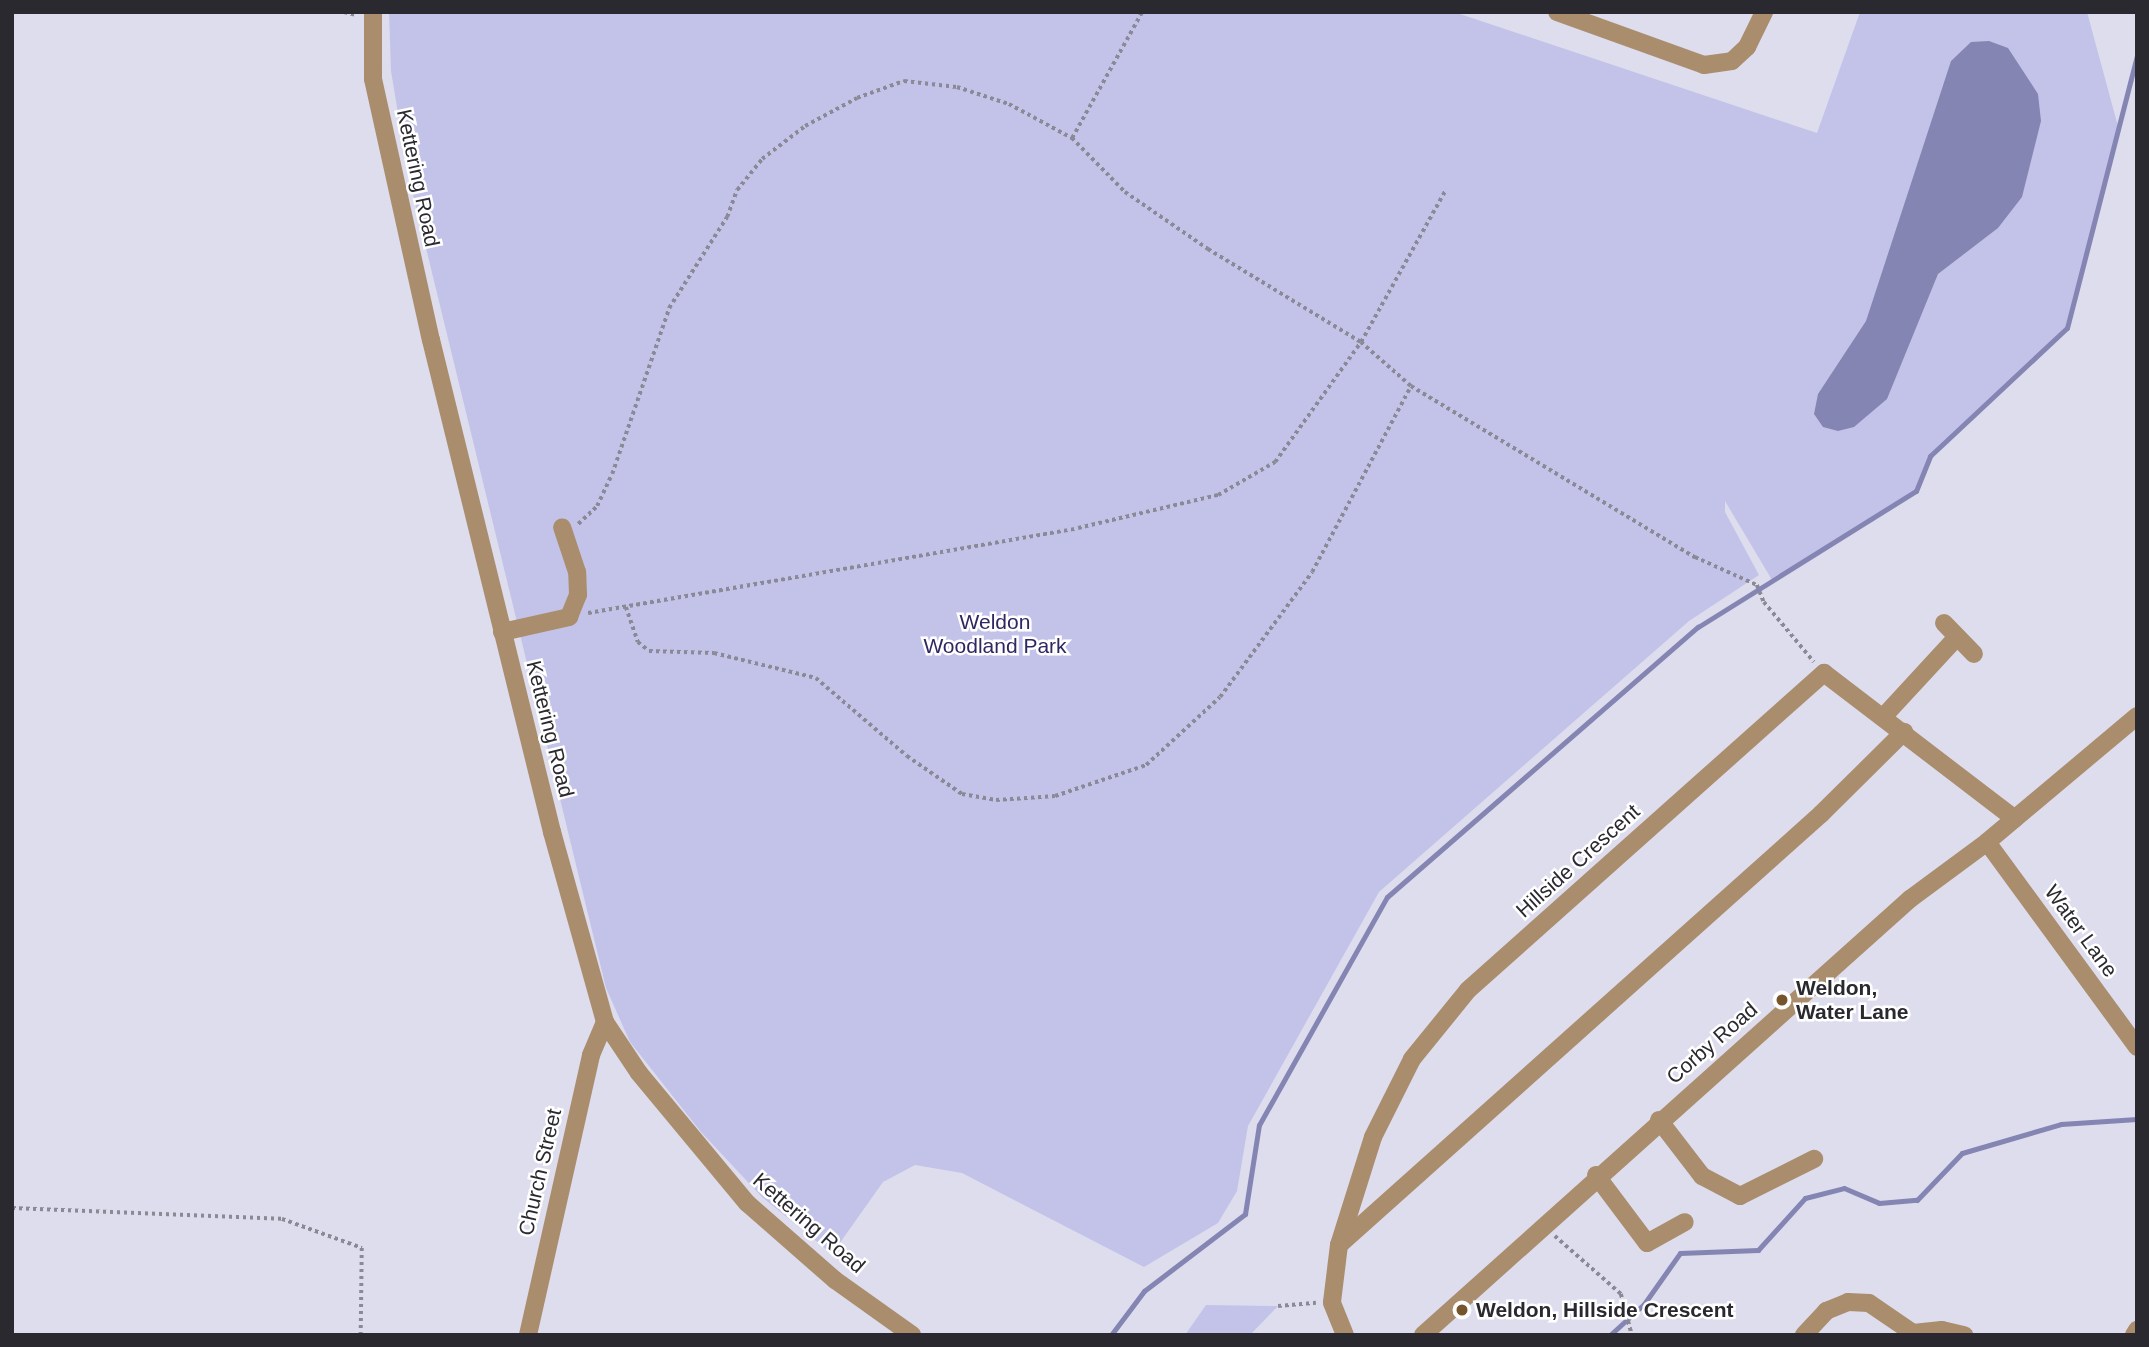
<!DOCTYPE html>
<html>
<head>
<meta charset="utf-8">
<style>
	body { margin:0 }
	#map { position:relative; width:2149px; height:1347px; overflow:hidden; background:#dde; font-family:Helvetica,sans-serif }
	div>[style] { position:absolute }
	.green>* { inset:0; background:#c3c3ea }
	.water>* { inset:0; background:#8585b3 }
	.stream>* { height:5px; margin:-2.5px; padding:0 2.5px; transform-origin:2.5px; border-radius:2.5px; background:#8585b3 }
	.path>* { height:3.5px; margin-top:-1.75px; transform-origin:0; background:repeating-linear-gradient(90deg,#8a8a96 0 3.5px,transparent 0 7px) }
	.minor>* { height:18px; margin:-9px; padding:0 9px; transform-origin:9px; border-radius:9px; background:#aa8d6c }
	.dots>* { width:19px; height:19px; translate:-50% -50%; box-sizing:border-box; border:4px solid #fff; border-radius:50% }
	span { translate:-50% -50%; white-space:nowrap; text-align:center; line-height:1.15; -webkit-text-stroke:5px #fff; paint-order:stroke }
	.street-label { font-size:21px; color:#29292f }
	.park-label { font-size:21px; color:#2e2761 }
	.poi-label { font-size:21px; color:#29292f; font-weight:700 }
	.left { translate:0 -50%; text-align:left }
	.frame { position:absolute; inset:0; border:14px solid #29292f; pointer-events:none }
</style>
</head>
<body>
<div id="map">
	<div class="green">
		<div style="clip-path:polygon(389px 12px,1454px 12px,1817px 133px,1860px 12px,2087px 12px,2119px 130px,2067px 328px,1930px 456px,1916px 491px,1772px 580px,1725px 501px,1725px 512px,1759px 575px,1689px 621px,1379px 892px,1248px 1126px,1237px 1191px,1218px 1223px,1144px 1267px,962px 1173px,915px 1165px,883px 1182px,832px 1254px,762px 1197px,701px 1132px,630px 1042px,606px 988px,408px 174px,391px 71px)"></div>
		<div style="clip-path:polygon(1206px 1305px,1278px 1306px,1250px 1335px,1185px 1335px)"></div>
	</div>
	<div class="water">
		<div style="clip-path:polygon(1989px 41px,2008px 48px,2038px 94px,2041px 121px,2022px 197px,1998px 228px,1938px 274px,1887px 399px,1854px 427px,1838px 431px,1823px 427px,1814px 414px,1818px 394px,1866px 321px,1951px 61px,1971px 42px)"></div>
	</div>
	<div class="stream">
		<div style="left:1111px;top:1335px;width:55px;rotate:-53.1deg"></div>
		<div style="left:1144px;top:1291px;width:127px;rotate:-37.3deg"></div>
		<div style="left:1245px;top:1214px;width:90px;rotate:-81.1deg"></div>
		<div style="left:1259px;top:1125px;width:261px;rotate:-60.7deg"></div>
		<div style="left:1387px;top:897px;width:412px;rotate:-41deg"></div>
		<div style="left:1698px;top:627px;width:257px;rotate:-32deg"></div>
		<div style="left:1916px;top:491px;width:38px;rotate:-68deg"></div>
		<div style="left:1930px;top:456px;width:187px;rotate:-43.1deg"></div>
		<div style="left:2067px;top:328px;width:281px;rotate:-75.6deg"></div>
		<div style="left:1610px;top:1335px;width:46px;rotate:-42.4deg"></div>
		<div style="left:1644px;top:1304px;width:62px;rotate:-54.8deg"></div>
		<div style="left:1680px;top:1253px;width:78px;rotate:-2.2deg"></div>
		<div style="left:1758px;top:1250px;width:70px;rotate:-47.9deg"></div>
		<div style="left:1805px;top:1198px;width:40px;rotate:-14.4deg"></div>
		<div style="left:1844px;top:1188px;width:38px;rotate:23deg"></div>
		<div style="left:1879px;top:1203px;width:38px;rotate:-5deg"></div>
		<div style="left:1917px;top:1200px;width:65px;rotate:-46.2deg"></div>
		<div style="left:1962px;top:1153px;width:103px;rotate:-16.3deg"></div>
		<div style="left:2061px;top:1124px;width:76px;rotate:-3.8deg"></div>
	</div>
	<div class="path">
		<div style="left:344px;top:12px;width:12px;rotate:14deg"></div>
		<div style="left:1072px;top:138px;width:144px;rotate:-60.9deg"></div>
		<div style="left:578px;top:524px;width:26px;rotate:-43deg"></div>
		<div style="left:597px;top:506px;width:35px;rotate:-65deg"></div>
		<div style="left:612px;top:474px;width:176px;rotate:-71deg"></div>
		<div style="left:669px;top:308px;width:108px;rotate:-57.5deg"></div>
		<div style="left:727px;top:217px;width:29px;rotate:-70deg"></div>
		<div style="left:737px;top:190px;width:40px;rotate:-51deg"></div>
		<div style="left:762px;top:159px;width:54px;rotate:-37.5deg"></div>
		<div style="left:805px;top:126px;width:59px;rotate:-28.3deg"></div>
		<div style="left:857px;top:98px;width:50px;rotate:-19.9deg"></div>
		<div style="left:904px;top:81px;width:53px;rotate:6.5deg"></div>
		<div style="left:957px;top:87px;width:55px;rotate:18.1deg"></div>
		<div style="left:1009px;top:104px;width:72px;rotate:28.4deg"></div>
		<div style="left:1072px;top:138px;width:76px;rotate:45.5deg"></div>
		<div style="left:1125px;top:192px;width:101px;rotate:34.5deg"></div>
		<div style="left:1208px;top:249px;width:179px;rotate:31.3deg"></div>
		<div style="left:1361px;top:342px;width:173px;rotate:-60.9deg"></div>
		<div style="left:626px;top:607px;width:37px;rotate:71deg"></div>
		<div style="left:638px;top:642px;width:14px;rotate:39deg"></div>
		<div style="left:649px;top:651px;width:65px;rotate:1.8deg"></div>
		<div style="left:714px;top:653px;width:105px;rotate:13.8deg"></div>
		<div style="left:816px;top:678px;width:120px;rotate:40.6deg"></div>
		<div style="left:907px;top:756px;width:67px;rotate:34.6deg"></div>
		<div style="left:962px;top:794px;width:35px;rotate:10deg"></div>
		<div style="left:996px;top:800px;width:59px;rotate:-3.9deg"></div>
		<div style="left:1055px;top:796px;width:96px;rotate:-18.8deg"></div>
		<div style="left:1146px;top:765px;width:100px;rotate:-42.6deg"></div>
		<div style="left:1220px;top:697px;width:155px;rotate:-53.6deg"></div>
		<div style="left:1312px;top:572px;width:211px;rotate:-62deg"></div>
		<div style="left:588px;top:613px;width:497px;rotate:-9.8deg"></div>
		<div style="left:1078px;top:528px;width:144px;rotate:-13.3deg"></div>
		<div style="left:1218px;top:495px;width:66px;rotate:-30.1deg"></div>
		<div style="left:1275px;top:462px;width:148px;rotate:-54.4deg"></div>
		<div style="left:1361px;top:342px;width:67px;rotate:41.3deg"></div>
		<div style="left:1411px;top:386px;width:332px;rotate:31.1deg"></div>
		<div style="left:1695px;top:557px;width:68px;rotate:24.3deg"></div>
		<div style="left:1757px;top:585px;width:18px;rotate:68deg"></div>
		<div style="left:1764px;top:602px;width:78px;rotate:50.2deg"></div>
		<div style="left:12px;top:1208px;width:270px;rotate:2.3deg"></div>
		<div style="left:282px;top:1219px;width:85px;rotate:19.9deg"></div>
		<div style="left:362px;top:1248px;width:87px;rotate:90.7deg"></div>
		<div style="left:1555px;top:1236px;width:88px;rotate:41.3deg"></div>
		<div style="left:1621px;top:1294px;width:42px;rotate:75deg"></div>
		<div style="left:1278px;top:1306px;width:38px;rotate:-5deg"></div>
	</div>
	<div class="minor">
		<div style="left:373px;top:12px;width:67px;rotate:90deg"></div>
		<div style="left:373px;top:79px;width:267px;rotate:77.5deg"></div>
		<div style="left:431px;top:340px;width:507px;rotate:76.18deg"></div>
		<div style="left:552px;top:832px;width:197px;rotate:74.4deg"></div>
		<div style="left:605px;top:1022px;width:61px;rotate:56.3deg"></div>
		<div style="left:639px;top:1073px;width:169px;rotate:50.3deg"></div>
		<div style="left:747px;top:1203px;width:117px;rotate:41.2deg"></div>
		<div style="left:835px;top:1280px;width:95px;rotate:35.5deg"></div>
		<div style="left:1557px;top:12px;width:156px;rotate:19.8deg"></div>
		<div style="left:1704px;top:65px;width:28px;rotate:-8deg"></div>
		<div style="left:1732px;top:61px;width:21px;rotate:-43deg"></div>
		<div style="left:1747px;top:47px;width:39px;rotate:-64deg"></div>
		<div style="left:1944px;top:623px;width:43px;rotate:45.9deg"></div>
		<div style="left:502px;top:632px;width:69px;rotate:-12.6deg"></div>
		<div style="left:569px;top:617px;width:24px;rotate:-68deg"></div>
		<div style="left:578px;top:595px;width:23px;rotate:-92deg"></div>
		<div style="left:577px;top:572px;width:47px;rotate:-108.4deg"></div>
		<div style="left:1885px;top:715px;width:106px;rotate:-47.3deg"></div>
		<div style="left:1987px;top:842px;width:254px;rotate:53.8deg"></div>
		<div style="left:1659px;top:1120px;width:71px;rotate:52.5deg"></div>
		<div style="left:1702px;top:1176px;width:43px;rotate:27.8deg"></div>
		<div style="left:1740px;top:1196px;width:83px;rotate:-26.6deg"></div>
		<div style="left:1596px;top:1175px;width:85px;rotate:53.1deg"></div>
		<div style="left:1647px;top:1243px;width:43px;rotate:-28.9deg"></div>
		<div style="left:1339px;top:1245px;width:647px;rotate:-41.8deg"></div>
		<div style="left:1821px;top:814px;width:117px;rotate:-44.7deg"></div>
		<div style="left:528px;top:1335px;width:287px;rotate:-77.3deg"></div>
		<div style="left:591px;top:1055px;width:36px;rotate:-67deg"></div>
		<div style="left:1345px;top:1335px;width:35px;rotate:-112deg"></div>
		<div style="left:1332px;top:1302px;width:57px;rotate:-83deg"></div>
		<div style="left:1339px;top:1245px;width:113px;rotate:-72.5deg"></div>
		<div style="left:1373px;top:1137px;width:87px;rotate:-63.4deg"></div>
		<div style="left:1412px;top:1059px;width:89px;rotate:-50.9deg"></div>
		<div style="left:1468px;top:990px;width:477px;rotate:-41.7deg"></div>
		<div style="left:1824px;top:673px;width:240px;rotate:37.4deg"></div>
		<div style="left:1423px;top:1335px;width:654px;rotate:-41.84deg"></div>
		<div style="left:1910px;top:899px;width:96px;rotate:-36.5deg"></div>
		<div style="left:1987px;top:842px;width:196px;rotate:-40deg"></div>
		<div style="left:1804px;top:1335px;width:33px;rotate:-47deg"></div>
		<div style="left:1826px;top:1311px;width:24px;rotate:-22deg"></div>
		<div style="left:1848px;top:1302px;width:21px;rotate:3deg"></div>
		<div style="left:1869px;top:1303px;width:53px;rotate:34.3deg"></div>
		<div style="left:1913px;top:1333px;width:29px;rotate:-6deg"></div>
		<div style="left:1942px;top:1330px;width:23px;rotate:13deg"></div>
		<div style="left:2134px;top:1335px;width:6px;rotate:-59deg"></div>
	</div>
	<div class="dots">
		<div style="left:1782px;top:1000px;background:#76542c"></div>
		<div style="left:1462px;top:1310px;background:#76542c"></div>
	</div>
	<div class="street-label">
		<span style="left:418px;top:178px;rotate:78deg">Kettering Road</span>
		<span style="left:550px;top:729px;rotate:76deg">Kettering Road</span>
		<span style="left:1578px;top:861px;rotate:-42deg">Hillside Crescent</span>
		<span style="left:2081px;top:931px;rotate:54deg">Water Lane</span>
		<span style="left:1712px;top:1043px;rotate:-41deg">Corby Road</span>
		<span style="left:540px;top:1172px;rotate:-77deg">Church Street</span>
		<span style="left:809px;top:1223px;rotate:41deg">Kettering Road</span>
	</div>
	<div class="park-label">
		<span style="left:995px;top:634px">Weldon<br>Woodland Park</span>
	</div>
	<div class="poi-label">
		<span class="left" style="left:1796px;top:1000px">Weldon,<br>Water Lane</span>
		<span class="left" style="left:1476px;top:1310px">Weldon, Hillside Crescent</span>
	</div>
	<div class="frame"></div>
</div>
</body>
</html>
